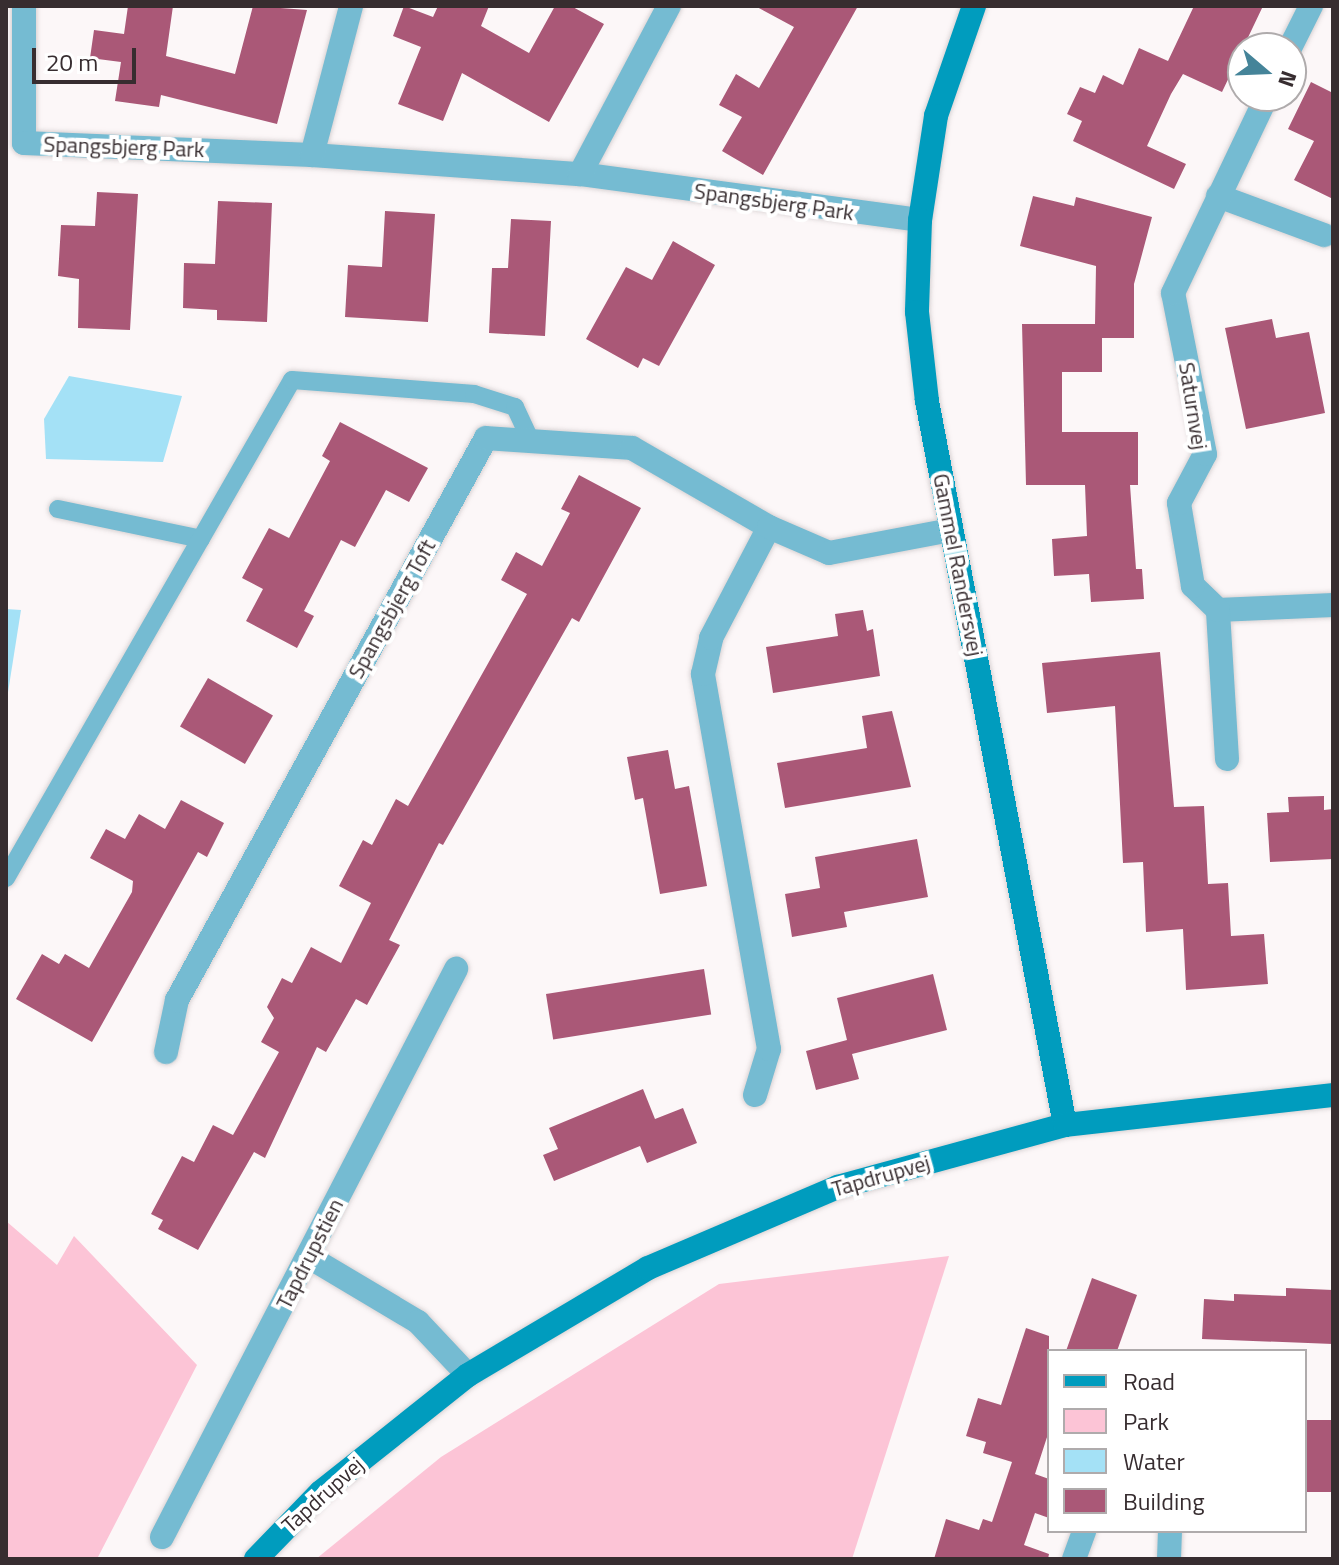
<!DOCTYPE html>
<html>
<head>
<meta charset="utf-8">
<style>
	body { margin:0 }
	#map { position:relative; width:1339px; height:1565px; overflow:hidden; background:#fcf7f8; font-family:"Titillium Web",sans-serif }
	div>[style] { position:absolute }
	.green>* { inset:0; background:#fcc4d6 }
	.water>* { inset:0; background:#a4e1f6 }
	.building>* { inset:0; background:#aa5877; transform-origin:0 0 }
	.roads { filter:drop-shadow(0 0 2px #d9d3d4) drop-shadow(0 0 2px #d9d3d4) }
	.lane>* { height:18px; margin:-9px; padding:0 9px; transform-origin:9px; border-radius:9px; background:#75bbd2 }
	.street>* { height:24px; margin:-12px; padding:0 12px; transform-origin:12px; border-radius:12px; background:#75bbd2 }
	.secondary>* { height:24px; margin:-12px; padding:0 12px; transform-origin:12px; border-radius:12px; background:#009cbe }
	span { translate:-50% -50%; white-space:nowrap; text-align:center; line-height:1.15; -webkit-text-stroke:8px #fff; paint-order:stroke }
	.street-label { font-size:22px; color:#372d30 }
	.frame { position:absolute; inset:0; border:8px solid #372d30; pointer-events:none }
	.legend { position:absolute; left:1047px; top:1349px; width:260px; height:184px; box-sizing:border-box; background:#fff; border:2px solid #afabac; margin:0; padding:10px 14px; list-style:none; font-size:24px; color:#372d30 }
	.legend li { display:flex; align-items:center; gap:16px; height:40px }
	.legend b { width:40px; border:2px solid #afabac }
	.north { position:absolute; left:1227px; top:32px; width:80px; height:80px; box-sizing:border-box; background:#fff; border:2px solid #afabac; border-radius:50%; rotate:109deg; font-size:22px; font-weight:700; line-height:32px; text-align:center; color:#372d30 }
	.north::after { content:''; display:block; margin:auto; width:28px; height:36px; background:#458499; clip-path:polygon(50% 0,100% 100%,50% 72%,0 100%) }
	.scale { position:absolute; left:32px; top:48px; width:104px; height:36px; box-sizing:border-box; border:4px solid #372d30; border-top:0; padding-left:10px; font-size:24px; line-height:28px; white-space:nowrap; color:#372d30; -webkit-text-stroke:6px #fff; paint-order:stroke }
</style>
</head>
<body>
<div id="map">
	<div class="green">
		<div style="clip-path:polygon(6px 1221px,57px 1265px,74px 1236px,197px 1365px,97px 1559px,6px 1559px)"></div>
		<div style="clip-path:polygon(949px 1256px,852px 1559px,316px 1559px,441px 1457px,719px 1284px)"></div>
	</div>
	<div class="water">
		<div style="clip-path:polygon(69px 376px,182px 396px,163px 462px,46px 459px,44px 419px)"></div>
		<div style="clip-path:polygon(6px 609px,21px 610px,6px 705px)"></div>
	</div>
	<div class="building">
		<div style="clip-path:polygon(128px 6px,173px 6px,166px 56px,235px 74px,253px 6px,307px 10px,277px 124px,161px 95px,159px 107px,115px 101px,121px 62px,90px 58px,94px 30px,124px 34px)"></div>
		<div style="clip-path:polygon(404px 6px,433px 17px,438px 6px,489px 6px,481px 26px,529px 53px,555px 6px,571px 6px,604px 24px,549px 122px,462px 73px,443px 121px,398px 104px,421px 47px,393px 36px)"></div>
		<div style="clip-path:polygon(755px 6px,858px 6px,763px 175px,722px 151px,742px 117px,719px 105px,736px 74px,759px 88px,794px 27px)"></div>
		<div style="clip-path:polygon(1194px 6px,1263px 6px,1222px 92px,1183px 74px,1171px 94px,1147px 146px,1186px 164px,1174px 189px,1073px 141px,1082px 121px,1067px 114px,1080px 87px,1095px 93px,1103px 75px,1123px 85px,1139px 48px,1168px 61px)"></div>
		<div style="clip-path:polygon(1311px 82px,1333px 93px,1333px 199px,1294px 180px,1314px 141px,1288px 129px)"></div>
		<div style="clip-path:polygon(97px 192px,138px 194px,130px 330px,78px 328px,79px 279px,58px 276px,61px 225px,95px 226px)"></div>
		<div style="clip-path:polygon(1033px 196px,1074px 206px,1076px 197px,1152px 217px,1134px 284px,1134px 338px,1102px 338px,1102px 372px,1062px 372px,1062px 432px,1138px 432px,1138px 485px,1130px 485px,1136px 569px,1142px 569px,1144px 599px,1091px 602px,1089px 574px,1054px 576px,1052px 539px,1087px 536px,1085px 485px,1026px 485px,1022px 324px,1095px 324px,1096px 266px,1020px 246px)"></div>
		<div style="clip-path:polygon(218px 201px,272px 203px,267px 322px,217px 320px,217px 310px,183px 308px,184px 263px,215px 264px)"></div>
		<div style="clip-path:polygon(385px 211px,435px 214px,428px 322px,345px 317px,348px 265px,382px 267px)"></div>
		<div style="clip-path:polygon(511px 219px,551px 221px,545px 336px,489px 333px,492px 268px,508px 268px)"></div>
		<div style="clip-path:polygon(673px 241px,715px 265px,659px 366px,643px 358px,638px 368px,586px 339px,626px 267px,652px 280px)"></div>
		<div style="clip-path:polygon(1272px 319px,1276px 338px,1309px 332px,1325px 413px,1246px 429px,1225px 328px)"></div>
		<div style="clip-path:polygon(340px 422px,428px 468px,409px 502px,386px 490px,355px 547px,341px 540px,304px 611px,314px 616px,297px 648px,246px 621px,263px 589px,242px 578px,269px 528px,289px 538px,330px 461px,322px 456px)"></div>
		<div style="clip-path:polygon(579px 475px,641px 508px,579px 622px,572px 618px,443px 845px,439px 843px,389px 940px,400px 945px,367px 1005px,356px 999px,326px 1052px,317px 1047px,265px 1158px,254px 1152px,198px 1250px,158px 1229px,163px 1220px,151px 1214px,182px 1156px,194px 1162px,213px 1125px,233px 1135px,279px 1052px,261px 1042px,274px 1018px,267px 1007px,282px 978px,292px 983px,311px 947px,341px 963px,371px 903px,339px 886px,363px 840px,372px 845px,396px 799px,408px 806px,527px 594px,501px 580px,516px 552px,542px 566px,570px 513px,561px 509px)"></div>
		<div style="clip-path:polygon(863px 610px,867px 631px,873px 629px,880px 676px,773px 693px,766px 647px,838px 636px,835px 614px)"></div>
		<div style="clip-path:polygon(1160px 652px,1174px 807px,1204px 806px,1208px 884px,1228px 883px,1231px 936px,1264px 934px,1268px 984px,1186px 990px,1183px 929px,1146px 932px,1143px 862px,1123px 863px,1115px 706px,1047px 713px,1042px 663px)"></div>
		<div style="left:208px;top:678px;width:75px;height:56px;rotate:30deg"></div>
		<div style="clip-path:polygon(892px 711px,911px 787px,785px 808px,777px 763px,867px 748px,862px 716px)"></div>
		<div style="clip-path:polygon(668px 750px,675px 789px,689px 786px,707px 886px,660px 894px,643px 798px,635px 800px,627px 757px)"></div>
		<div style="clip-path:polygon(1324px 796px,1324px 810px,1333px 809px,1333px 859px,1270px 862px,1267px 813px,1289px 812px,1288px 797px)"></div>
		<div style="clip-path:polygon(181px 800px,224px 823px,207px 857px,198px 852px,92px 1042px,16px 999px,42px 954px,59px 964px,65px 954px,89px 968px,132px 892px,133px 881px,90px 858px,106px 829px,125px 839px,139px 814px,165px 829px)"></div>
		<div style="clip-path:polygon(917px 839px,928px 897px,844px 912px,847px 927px,792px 937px,785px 894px,820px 888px,815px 857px)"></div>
		<div style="left:704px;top:969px;width:46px;height:160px;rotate:81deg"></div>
		<div style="clip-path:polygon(933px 974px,947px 1030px,852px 1054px,859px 1079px,816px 1090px,806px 1051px,847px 1040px,837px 998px)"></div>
		<div style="clip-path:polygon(643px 1089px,655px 1119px,683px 1108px,697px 1143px,647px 1163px,640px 1146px,554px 1181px,543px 1155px,558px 1149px,549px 1128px)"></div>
		<div style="clip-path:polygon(1092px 1278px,1137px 1295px,1117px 1351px,1066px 1351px)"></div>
		<div style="clip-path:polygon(1286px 1288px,1333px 1290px,1333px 1344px,1202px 1339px,1204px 1299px,1234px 1301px,1234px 1294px,1286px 1296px)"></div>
		<div style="clip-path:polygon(1026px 1328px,1049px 1336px,1049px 1431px,1035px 1474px,1049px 1479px,1049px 1518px,1035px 1513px,1024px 1545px,1049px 1554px,1048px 1559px,934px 1559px,946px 1519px,979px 1530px,983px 1519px,992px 1522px,1012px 1462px,983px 1453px,986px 1442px,966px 1436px,978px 1398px,1001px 1405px)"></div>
		<div style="left:1305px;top:1420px;width:28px;height:72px"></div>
	</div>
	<div class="roads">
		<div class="lane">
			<div style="left:58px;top:509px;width:146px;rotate:11.8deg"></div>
			<div style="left:6px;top:878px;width:574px;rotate:-60.13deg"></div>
			<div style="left:292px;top:380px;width:183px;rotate:4.4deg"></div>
			<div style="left:474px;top:394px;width:43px;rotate:17.6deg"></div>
			<div style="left:515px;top:407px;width:38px;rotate:65deg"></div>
		</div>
		<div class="street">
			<div style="left:24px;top:6px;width:137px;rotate:90deg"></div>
			<div style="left:24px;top:143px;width:288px;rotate:2.4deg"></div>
			<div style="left:312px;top:155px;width:269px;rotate:4.1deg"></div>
			<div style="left:580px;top:174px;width:343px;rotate:7.7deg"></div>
			<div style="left:1290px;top:48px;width:47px;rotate:-63.4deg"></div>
			<div style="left:312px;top:155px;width:154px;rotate:-75.3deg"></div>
			<div style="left:580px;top:174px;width:190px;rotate:-62.1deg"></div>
			<div style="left:1218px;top:196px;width:113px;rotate:20.2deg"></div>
			<div style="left:1218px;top:610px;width:115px;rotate:-2.5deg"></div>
			<div style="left:1227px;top:759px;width:149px;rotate:-93.5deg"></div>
			<div style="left:1218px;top:610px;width:35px;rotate:-136deg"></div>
			<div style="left:1193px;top:586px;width:84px;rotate:-99.6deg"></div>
			<div style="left:1179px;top:503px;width:55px;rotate:-62deg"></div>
			<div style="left:1205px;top:454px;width:164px;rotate:-101.2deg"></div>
			<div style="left:1173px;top:293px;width:218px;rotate:-64.5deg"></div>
			<div style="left:166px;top:1052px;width:53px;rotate:-78.1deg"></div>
			<div style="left:177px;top:1000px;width:641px;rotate:-61.2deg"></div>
			<div style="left:486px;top:438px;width:146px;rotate:3.9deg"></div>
			<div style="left:632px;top:448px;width:158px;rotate:30deg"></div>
			<div style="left:755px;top:1095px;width:48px;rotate:-73.1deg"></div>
			<div style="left:769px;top:1049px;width:381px;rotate:-100deg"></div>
			<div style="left:703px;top:674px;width:37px;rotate:-77deg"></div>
			<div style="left:711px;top:638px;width:125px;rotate:-62.4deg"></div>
			<div style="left:769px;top:527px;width:65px;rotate:23.4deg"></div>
			<div style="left:829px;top:553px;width:124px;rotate:-10.7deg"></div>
			<div style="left:309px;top:1257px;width:127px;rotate:30.8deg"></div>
			<div style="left:418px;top:1322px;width:73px;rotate:46.7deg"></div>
			<div style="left:162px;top:1537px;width:640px;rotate:-62.63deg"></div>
			<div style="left:1074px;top:1559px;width:30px;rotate:-70deg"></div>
			<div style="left:1169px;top:1559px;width:28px;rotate:-88deg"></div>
		</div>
		<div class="secondary">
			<div style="left:974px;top:6px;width:116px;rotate:109.1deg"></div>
			<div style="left:936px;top:116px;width:105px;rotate:98.7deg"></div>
			<div style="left:920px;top:220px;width:92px;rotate:91.9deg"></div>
			<div style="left:917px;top:312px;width:90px;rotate:83.6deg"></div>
			<div style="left:927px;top:401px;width:737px;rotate:79.21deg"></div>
			<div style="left:256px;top:1559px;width:93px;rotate:-45.9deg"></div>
			<div style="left:321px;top:1492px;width:188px;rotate:-38.5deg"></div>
			<div style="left:468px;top:1375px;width:209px;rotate:-30.7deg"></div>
			<div style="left:648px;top:1268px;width:207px;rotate:-23.1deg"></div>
			<div style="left:838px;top:1187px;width:235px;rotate:-15.3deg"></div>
			<div style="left:1065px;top:1125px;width:270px;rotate:-6.4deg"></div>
		</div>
	</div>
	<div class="street-label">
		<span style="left:124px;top:147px;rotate:2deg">Spangsbjerg Park</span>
		<span style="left:774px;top:202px;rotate:8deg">Spangsbjerg Park</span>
		<span style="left:1193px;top:406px;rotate:81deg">Saturnvej</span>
		<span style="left:958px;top:565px;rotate:79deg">Gammel Randersvej</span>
		<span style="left:392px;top:609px;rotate:-61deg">Spangsbjerg Toft</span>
		<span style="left:881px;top:1176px;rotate:-16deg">Tapdrupvej</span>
		<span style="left:310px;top:1254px;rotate:-63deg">Tapdrupstien</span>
		<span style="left:323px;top:1495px;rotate:-42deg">Tapdrupvej</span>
	</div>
	<div class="frame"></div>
	<ul class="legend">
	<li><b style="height:10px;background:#009cbe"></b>Road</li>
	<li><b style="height:22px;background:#fcc4d6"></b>Park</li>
	<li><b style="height:22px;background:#a4e1f6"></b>Water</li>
	<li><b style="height:22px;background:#aa5877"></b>Building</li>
	</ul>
	<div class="north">N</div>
	<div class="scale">20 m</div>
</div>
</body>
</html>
